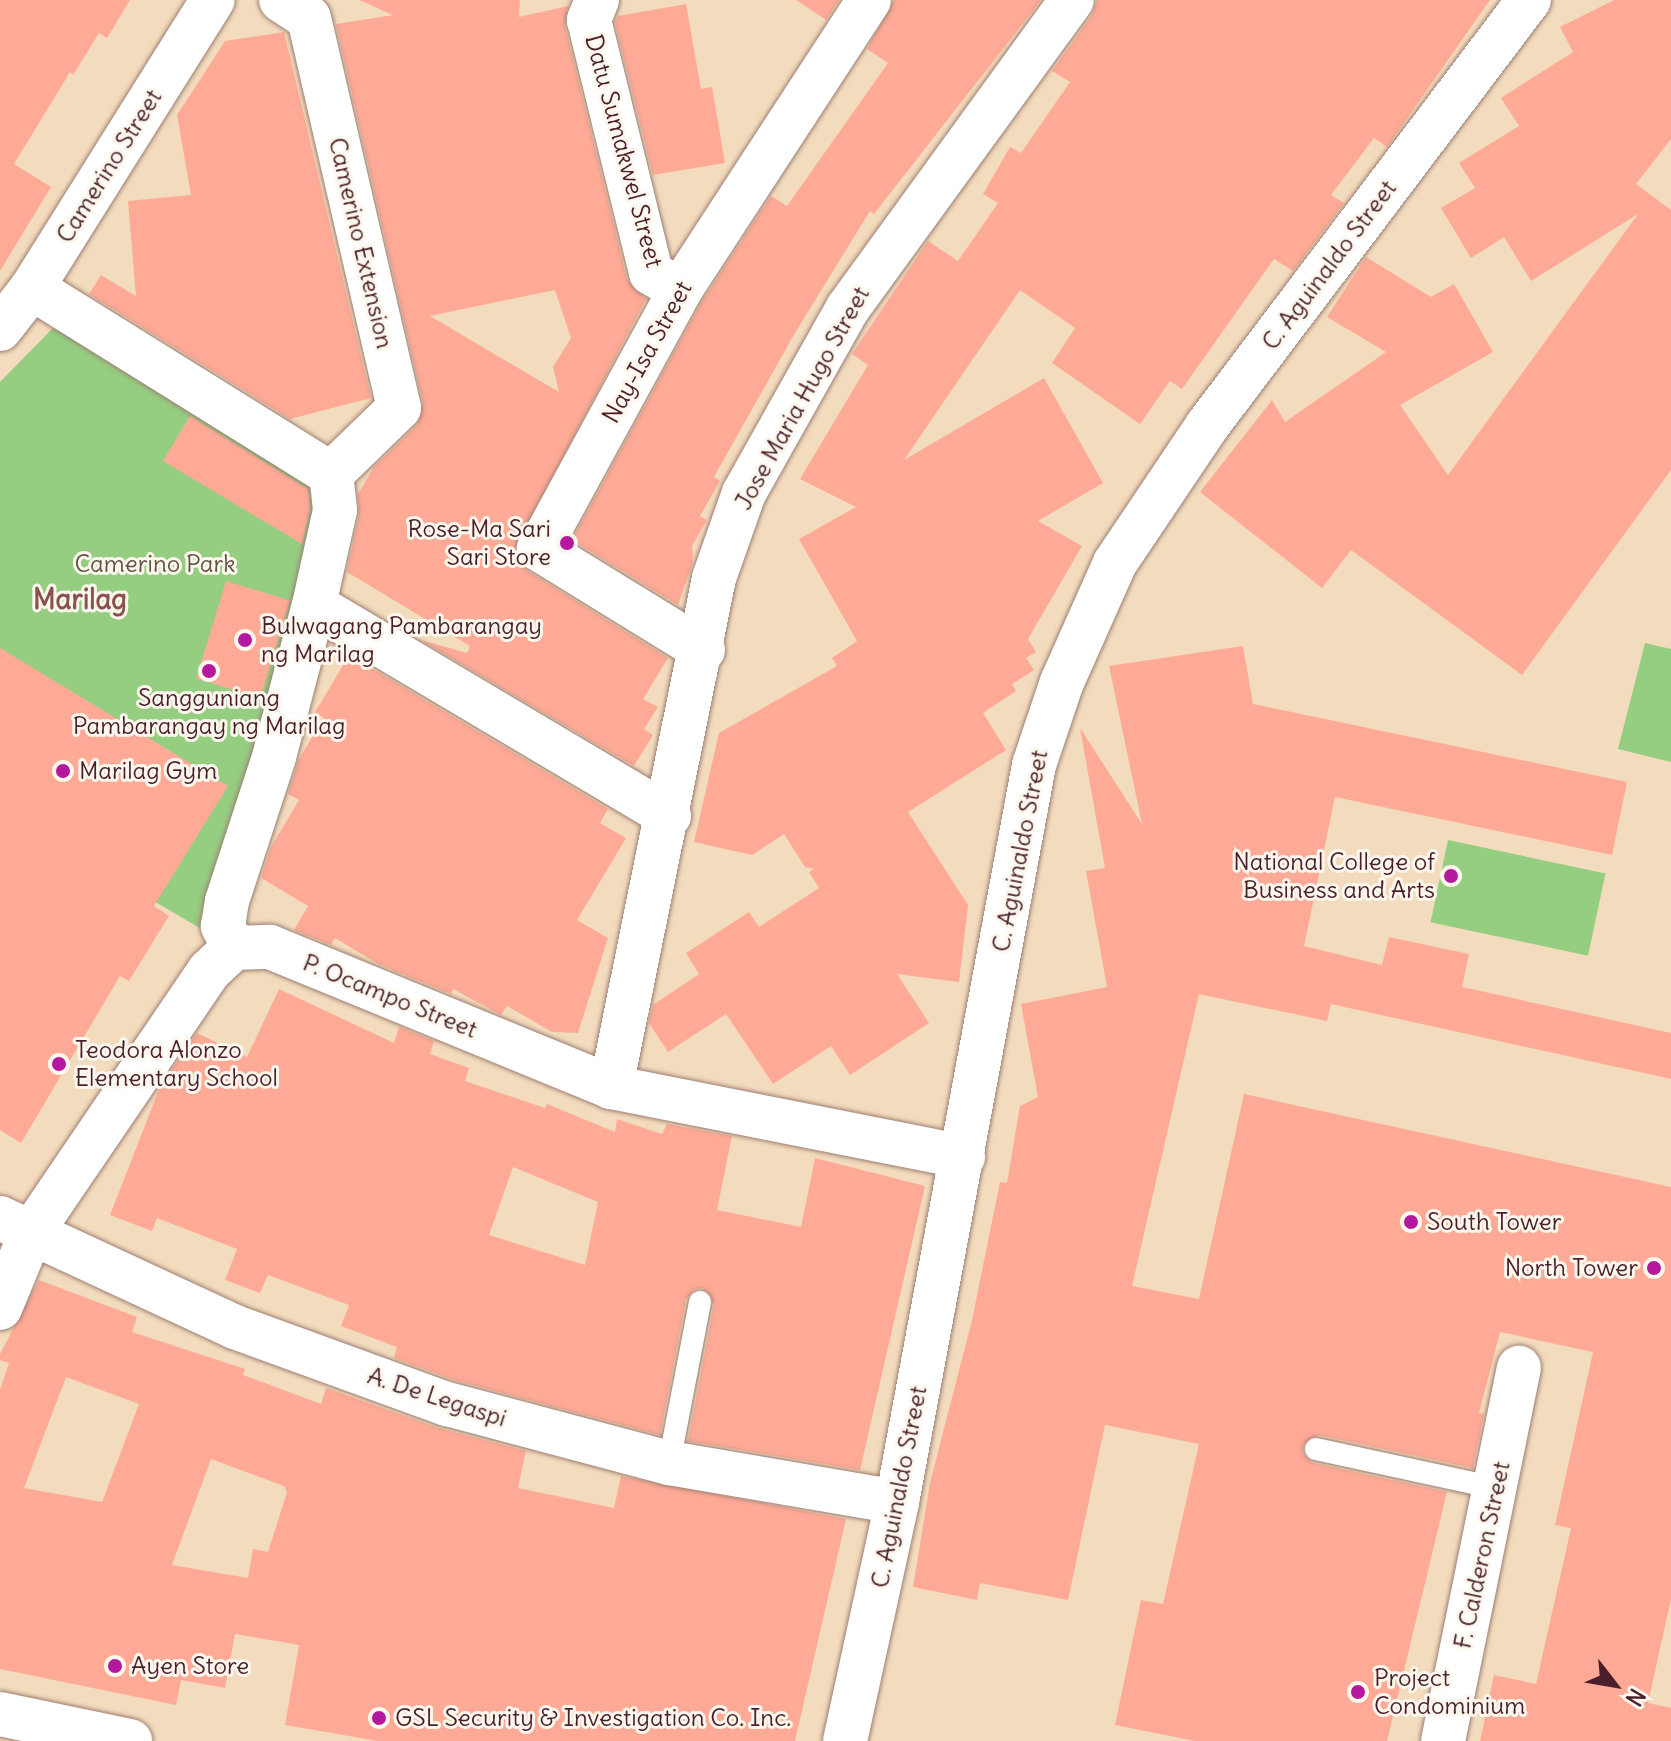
<!DOCTYPE html>
<html>
<head>
<meta charset="utf-8">
<style>
	body { margin:0 }
	#map { position:relative; width:1671px; height:1741px; overflow:hidden; background:#f3dcbd; font-family:Delius,sans-serif }
	div>[style] { position:absolute }
	.green>* { inset:0; background:#95cd81; transform-origin:0 0 }
	.building>* { inset:0; background:#feaa96; transform-origin:0 0 }
	.roads { filter:drop-shadow(0 0 2px #9e7e74) drop-shadow(0 0 2px #9e7e74) }
	.service>* { height:22px; margin:-11px; padding:0 11px; transform-origin:11px; border-radius:11px; background:#fff }
	.minor>* { height:44px; margin:-22px; padding:0 22px; transform-origin:22px; border-radius:22px; background:#fff }
	.tertiary>* { height:44px; margin:-22px; padding:0 22px; transform-origin:22px; border-radius:22px; background:#fff }
	.dots>* { width:22px; height:22px; translate:-50% -50%; box-sizing:border-box; border:4px solid #fbf7ec; border-radius:50% }
	span { translate:-50% -50%; white-space:nowrap; text-align:center; line-height:1.15; -webkit-text-stroke:6px #fbf7ec; paint-order:stroke }
	.street-label { font-size:24px; color:#4a1f2b }
	.poi-label { font-size:24px; color:#4a1f2b }
	.right { translate:-100% -50%; text-align:right }
	.left { translate:0 -50%; text-align:left }
	.park-label { font-size:24px; color:#605345 }
	.quarter-label { font-size:28px; color:#895050; font-weight:700 }
	.north { position:absolute; left:1575px; top:1645px; width:80px; height:80px; -webkit-text-stroke:6px #fbf7ec; paint-order:stroke; rotate:121deg; font-size:22px; font-weight:700; line-height:32px; text-align:center; color:#4a1f2b }
	.north::after { content:''; display:block; margin:auto; width:28px; height:36px; background:#4a1f2b; clip-path:polygon(50% 0,100% 100%,50% 72%,0 100%) }
</style>
</head>
<body>
<div id="map">
	<div class="green">
		<div style="clip-path:polygon(53px 328px,324px 474px,328px 509px,205px 931px,0 811px,0 382px)"></div>
		<div style="clip-path:polygon(1645px 643px,1671px 649px,1671px 762px,1618px 749px)"></div>
		<div style="left:1448px;top:840px;width:161px;height:84px;rotate:12deg"></div>
	</div>
	<div class="building">
		<div style="clip-path:polygon(0 0,130px 0,107px 38px,99px 33px,73px 75px,70px 72px,14px 164px,51px 187px,0 271px)"></div>
		<div style="clip-path:polygon(evenodd,359px 0,520px 0,519px 17px,568px 6px,565px 26px,627px 279px,646px 299px,514px 550px,526px 570px,668px 658px,643px 699px,658px 707px,644px 729px,653px 735px,634px 766px,421px 640px,467px 653px,470px 646px,347px 572px,359px 515px,358px 494px,374px 467px,417px 425px,423px 403px,336px 24px,393px 15px,359px 0,555px 290px,571px 338px,553px 367px,559px 392px,430px 316px,555px 290px)"></div>
		<div style="clip-path:polygon(796px 0,839px 0,826px 20px)"></div>
		<div style="clip-path:polygon(894px 0,1041px 0,874px 214px,870px 211px,795px 333px,714px 477px,720px 481px,700px 516px,707px 520px,692px 546px,693px 562px,678px 605px,572px 540px,701px 303px,771px 196px,787px 206px,888px 63px,867px 49px)"></div>
		<div style="clip-path:polygon(1097px 0,1490px 0,1387px 147px,1374px 138px,1331px 195px,1344px 203px,1293px 271px,1274px 259px,1182px 389px,1170px 381px,1140px 424px,1052px 363px,1075px 328px,1020px 290px,904px 460px,1044px 378px,1103px 483px,1038px 521px,1082px 546px,1028px 639px,1036px 652px,1026px 658px,1034px 670px,1012px 684px,1016px 691px,983px 713px,1006px 750px,908px 812px,968px 905px,959px 982px,897px 974px,929px 1023px,850px 1075px,831px 1046px,773px 1084px,726px 1014px,668px 1052px,649px 1023px,653px 1005px,699px 974px,686px 953px,749px 912px,759px 927px,819px 888px,809px 872px,814px 869px,805px 867px,784px 834px,752px 855px,694px 842px,719px 733px,837px 666px,832px 658px,857px 641px,799px 539px,856px 507px,800px 479px,868px 365px,852px 354px,928px 241px,958px 261px,998px 203px,983px 194px,1010px 147px,1021px 153px,1070px 82px,1052px 71px,1092px 15px)"></div>
		<div style="clip-path:polygon(1614px 0,1671px 0,1671px 139px,1636px 184px,1671px 210px,1671px 470px,1522px 675px,1351px 550px,1322px 588px,1200px 492px,1272px 400px,1285px 422px,1386px 352px,1327px 317px,1366px 257px,1431px 297px,1454px 284px,1493px 352px,1400px 405px,1448px 475px,1638px 214px,1531px 281px,1504px 237px,1471px 258px,1441px 208px,1475px 188px,1459px 163px,1519px 126px,1501px 98px,1573px 52px,1560px 27px)"></div>
		<div style="clip-path:polygon(686px 4px,701px 89px,712px 87px,725px 163px,653px 175px,615px 22px,618px 16px)"></div>
		<div style="clip-path:polygon(284px 32px,371px 398px,290px 419px,89px 294px,101px 275px,136px 296px,128px 201px,191px 195px,177px 115px,225px 41px)"></div>
		<div style="clip-path:polygon(190px 416px,308px 489px,310px 509px,302px 544px,163px 461px)"></div>
		<div style="left:226px;top:581px;width:67px;height:102px;rotate:17deg"></div>
		<div style="clip-path:polygon(1243px 646px,1253px 704px,1627px 782px,1612px 855px,1335px 797px,1304px 946px,1382px 965px,1389px 937px,1469px 954px,1462px 987px,1671px 1033px,1671px 1079px,1331px 1004px,1327px 1021px,1199px 994px,1132px 1286px,1199px 1299px,1244px 1094px,1671px 1187px,1671px 1599px,1648px 1703px,1671px 1708px,1671px 1741px,1480px 1741px,1494px 1675px,1536px 1684px,1571px 1528px,1555px 1525px,1593px 1352px,1500px 1332px,1479px 1413px,1484px 1414px,1473px 1468px,1319px 1435px,1303px 1445px,1303px 1454px,1313px 1463px,1447px 1492px,1387px 1741px,1195px 1741px,1115px 1725px,1141px 1600px,1163px 1604px,1199px 1444px,1105px 1425px,1068px 1600px,980px 1583px,977px 1600px,913px 1587px,930px 1483px,972px 1320px,1000px 1182px,1007px 1183px,1020px 1106px,1038px 1097px,1021px 1004px,1107px 987px,1086px 871px,1105px 868px,1080px 728px,1142px 824px,1109px 666px)"></div>
		<div style="clip-path:polygon(0 648px,228px 786px,154px 906px,169px 916px,129px 981px,120px 976px,21px 1143px,0 1130px)"></div>
		<div style="clip-path:polygon(349px 655px,608px 809px,600px 823px,626px 838px,577px 920px,608px 938px,578px 1033px,552px 1032px,507px 1006px,501px 1015px,453px 989px,451px 994px,378px 964px,335px 938px,331px 945px,294px 930px,308px 906px,261px 878px,271px 847px,299px 800px,288px 794px,299px 759px,324px 717px,314px 714px)"></div>
		<div style="clip-path:polygon(evenodd,279px 989px,394px 1043px,399px 1027px,434px 1041px,430px 1054px,469px 1068px,465px 1081px,545px 1108px,547px 1104px,615px 1132px,617px 1119px,662px 1134px,667px 1124px,732px 1136px,717px 1210px,801px 1227px,815px 1158px,925px 1186px,860px 1470px,688px 1441px,714px 1305px,703px 1288px,695px 1289px,686px 1299px,660px 1435px,454px 1380px,394px 1358px,397px 1347px,341px 1326px,349px 1305px,268px 1275px,260px 1293px,225px 1280px,237px 1249px,157px 1218px,152px 1231px,110px 1215px,160px 1087px,197px 1033px,247px 1057px,279px 989px,513px 1167px,598px 1202px,585px 1265px,489px 1235px,513px 1167px)"></div>
		<div style="clip-path:polygon(evenodd,39px 1280px,137px 1317px,132px 1332px,245px 1369px,243px 1375px,321px 1404px,326px 1388px,438px 1428px,526px 1451px,518px 1488px,614px 1508px,621px 1476px,846px 1519px,795px 1741px,378px 1741px,285px 1725px,299px 1645px,235px 1634px,225px 1688px,181px 1680px,176px 1705px,0 1669px,0 1390px,9px 1363px,0 1360px,0 1354px,39px 1280px,66px 1377px,139px 1404px,102px 1502px,24px 1488px,66px 1377px,39px 1280px,211px 1459px,284px 1486px,287px 1492px,268px 1552px,253px 1549px,248px 1578px,172px 1565px,211px 1459px)"></div>
	</div>
	<div class="roads">
		<div class="service">
			<div style="left:1316px;top:1449px;width:185px;rotate:12.2deg"></div>
			<div style="left:669px;top:1463px;width:164px;rotate:-79.1deg"></div>
		</div>
		<div class="minor">
			<div style="left:281px;top:0;width:33px;rotate:33deg"></div>
			<div style="left:309px;top:18px;width:400px;rotate:77deg"></div>
			<div style="left:399px;top:408px;width:95px;rotate:135.9deg"></div>
			<div style="left:597px;top:0;width:22px;rotate:112deg"></div>
			<div style="left:589px;top:20px;width:260px;rotate:76.2deg"></div>
			<div style="left:651px;top:273px;width:34px;rotate:30deg"></div>
			<div style="left:32px;top:288px;width:352px;rotate:31.9deg"></div>
			<div style="left:0;top:329px;width:52px;rotate:-52deg"></div>
			<div style="left:32px;top:288px;width:340px;rotate:-57.9deg"></div>
			<div style="left:314px;top:605px;width:413px;rotate:30.7deg"></div>
			<div style="left:703px;top:650px;width:193px;rotate:-148.4deg"></div>
			<div style="left:539px;top:549px;width:295px;rotate:-61.4deg"></div>
			<div style="left:680px;top:290px;width:346px;rotate:-56.9deg"></div>
			<div style="left:234px;top:948px;width:25px;rotate:-117deg"></div>
			<div style="left:223px;top:926px;width:25px;rotate:-81deg"></div>
			<div style="left:227px;top:901px;width:151px;rotate:-71.9deg"></div>
			<div style="left:274px;top:757px;width:157px;rotate:-75.3deg"></div>
			<div style="left:314px;top:605px;width:97px;rotate:-77.5deg"></div>
			<div style="left:335px;top:510px;width:36px;rotate:-96deg"></div>
			<div style="left:611px;top:1087px;width:519px;rotate:-78.56deg"></div>
			<div style="left:714px;top:578px;width:90px;rotate:-70.6deg"></div>
			<div style="left:744px;top:493px;width:212px;rotate:-60.7deg"></div>
			<div style="left:848px;top:308px;width:381px;rotate:-54deg"></div>
			<div style="left:0;top:1218px;width:259px;rotate:24.9deg"></div>
			<div style="left:235px;top:1327px;width:226px;rotate:20deg"></div>
			<div style="left:447px;top:1404px;width:230px;rotate:14.9deg"></div>
			<div style="left:669px;top:1463px;width:231px;rotate:9.7deg"></div>
			<div style="left:0;top:1308px;width:81px;rotate:-67.5deg"></div>
			<div style="left:31px;top:1233px;width:317px;rotate:-55.8deg"></div>
			<div style="left:209px;top:971px;width:34px;rotate:-43deg"></div>
			<div style="left:234px;top:948px;width:36px;rotate:-2deg"></div>
			<div style="left:270px;top:947px;width:369px;rotate:22.3deg"></div>
			<div style="left:611px;top:1087px;width:359px;rotate:11.2deg"></div>
			<div style="left:845px;top:1741px;width:245px;rotate:-77.7deg"></div>
			<div style="left:897px;top:1502px;width:750px;rotate:-79.47deg"></div>
			<div style="left:1034px;top:765px;width:88px;rotate:-71.4deg"></div>
			<div style="left:1062px;top:682px;width:130px;rotate:-66deg"></div>
			<div style="left:1115px;top:563px;width:165px;rotate:-56.1deg"></div>
			<div style="left:1207px;top:426px;width:534px;rotate:-52.92deg"></div>
			<div style="left:1443px;top:1741px;width:381px;rotate:-78.5deg"></div>
		</div>
		<div class="tertiary">
			<div style="left:0;top:1714px;width:133px;rotate:11.7deg"></div>
		</div>
	</div>
	<div class="dots">
		<div style="left:567px;top:543px;background:#b5179e"></div>
		<div style="left:245px;top:640px;background:#b5179e"></div>
		<div style="left:209px;top:671px;background:#b5179e"></div>
		<div style="left:63px;top:771px;background:#b5179e"></div>
		<div style="left:1451px;top:876px;background:#b5179e"></div>
		<div style="left:59px;top:1064px;background:#b5179e"></div>
		<div style="left:1411px;top:1222px;background:#b5179e"></div>
		<div style="left:1654px;top:1268px;background:#b5179e"></div>
		<div style="left:115px;top:1666px;background:#b5179e"></div>
		<div style="left:1358px;top:1692px;background:#b5179e"></div>
		<div style="left:379px;top:1718px;background:#b5179e"></div>
	</div>
	<div class="street-label">
		<span style="left:624px;top:151px;rotate:75deg">Datu Sumakwel Street</span>
		<span style="left:109px;top:166px;rotate:-58deg">Camerino Street</span>
		<span style="left:361px;top:243px;rotate:77deg">Camerino Extension</span>
		<span style="left:1329px;top:265px;rotate:-53deg">C. Aguinaldo Street</span>
		<span style="left:647px;top:352px;rotate:-61deg">Nay-Isa Street</span>
		<span style="left:802px;top:398px;rotate:-61deg">Jose Maria Hugo Street</span>
		<span style="left:1020px;top:851px;rotate:-79deg">C. Aguinaldo Street</span>
		<span style="left:390px;top:996px;rotate:22deg">P. Ocampo Street</span>
		<span style="left:437px;top:1397px;rotate:18deg">A. De Legaspi</span>
		<span style="left:899px;top:1487px;rotate:-79deg">C. Aguinaldo Street</span>
		<span style="left:1482px;top:1555px;rotate:-78deg">F. Calderon Street</span>
	</div>
	<div class="poi-label">
		<span class="right" style="left:551px;top:543px">Rose-Ma Sari<br>Sari Store</span>
		<span class="left" style="left:261px;top:640px">Bulwagang Pambarangay<br>ng Marilag</span>
		<span style="left:209px;top:712px">Sangguniang<br>Pambarangay ng Marilag</span>
		<span class="left" style="left:79px;top:771px">Marilag Gym</span>
		<span class="right" style="left:1435px;top:876px">National College of<br>Business and Arts</span>
		<span class="left" style="left:75px;top:1064px">Teodora Alonzo<br>Elementary School</span>
		<span class="left" style="left:1427px;top:1222px">South Tower</span>
		<span class="right" style="left:1638px;top:1268px">North Tower</span>
		<span class="left" style="left:131px;top:1666px">Ayen Store</span>
		<span class="left" style="left:1374px;top:1692px">Project<br>Condominium</span>
		<span class="left" style="left:395px;top:1718px">GSL Security &amp; Investigation Co. Inc.</span>
	</div>
	<div class="park-label">
		<span style="left:155px;top:564px">Camerino Park</span>
	</div>
	<div class="quarter-label">
		<span style="left:80px;top:599px">Marilag</span>
	</div>
	<div class="north">N</div>
</div>
</body>
</html>
